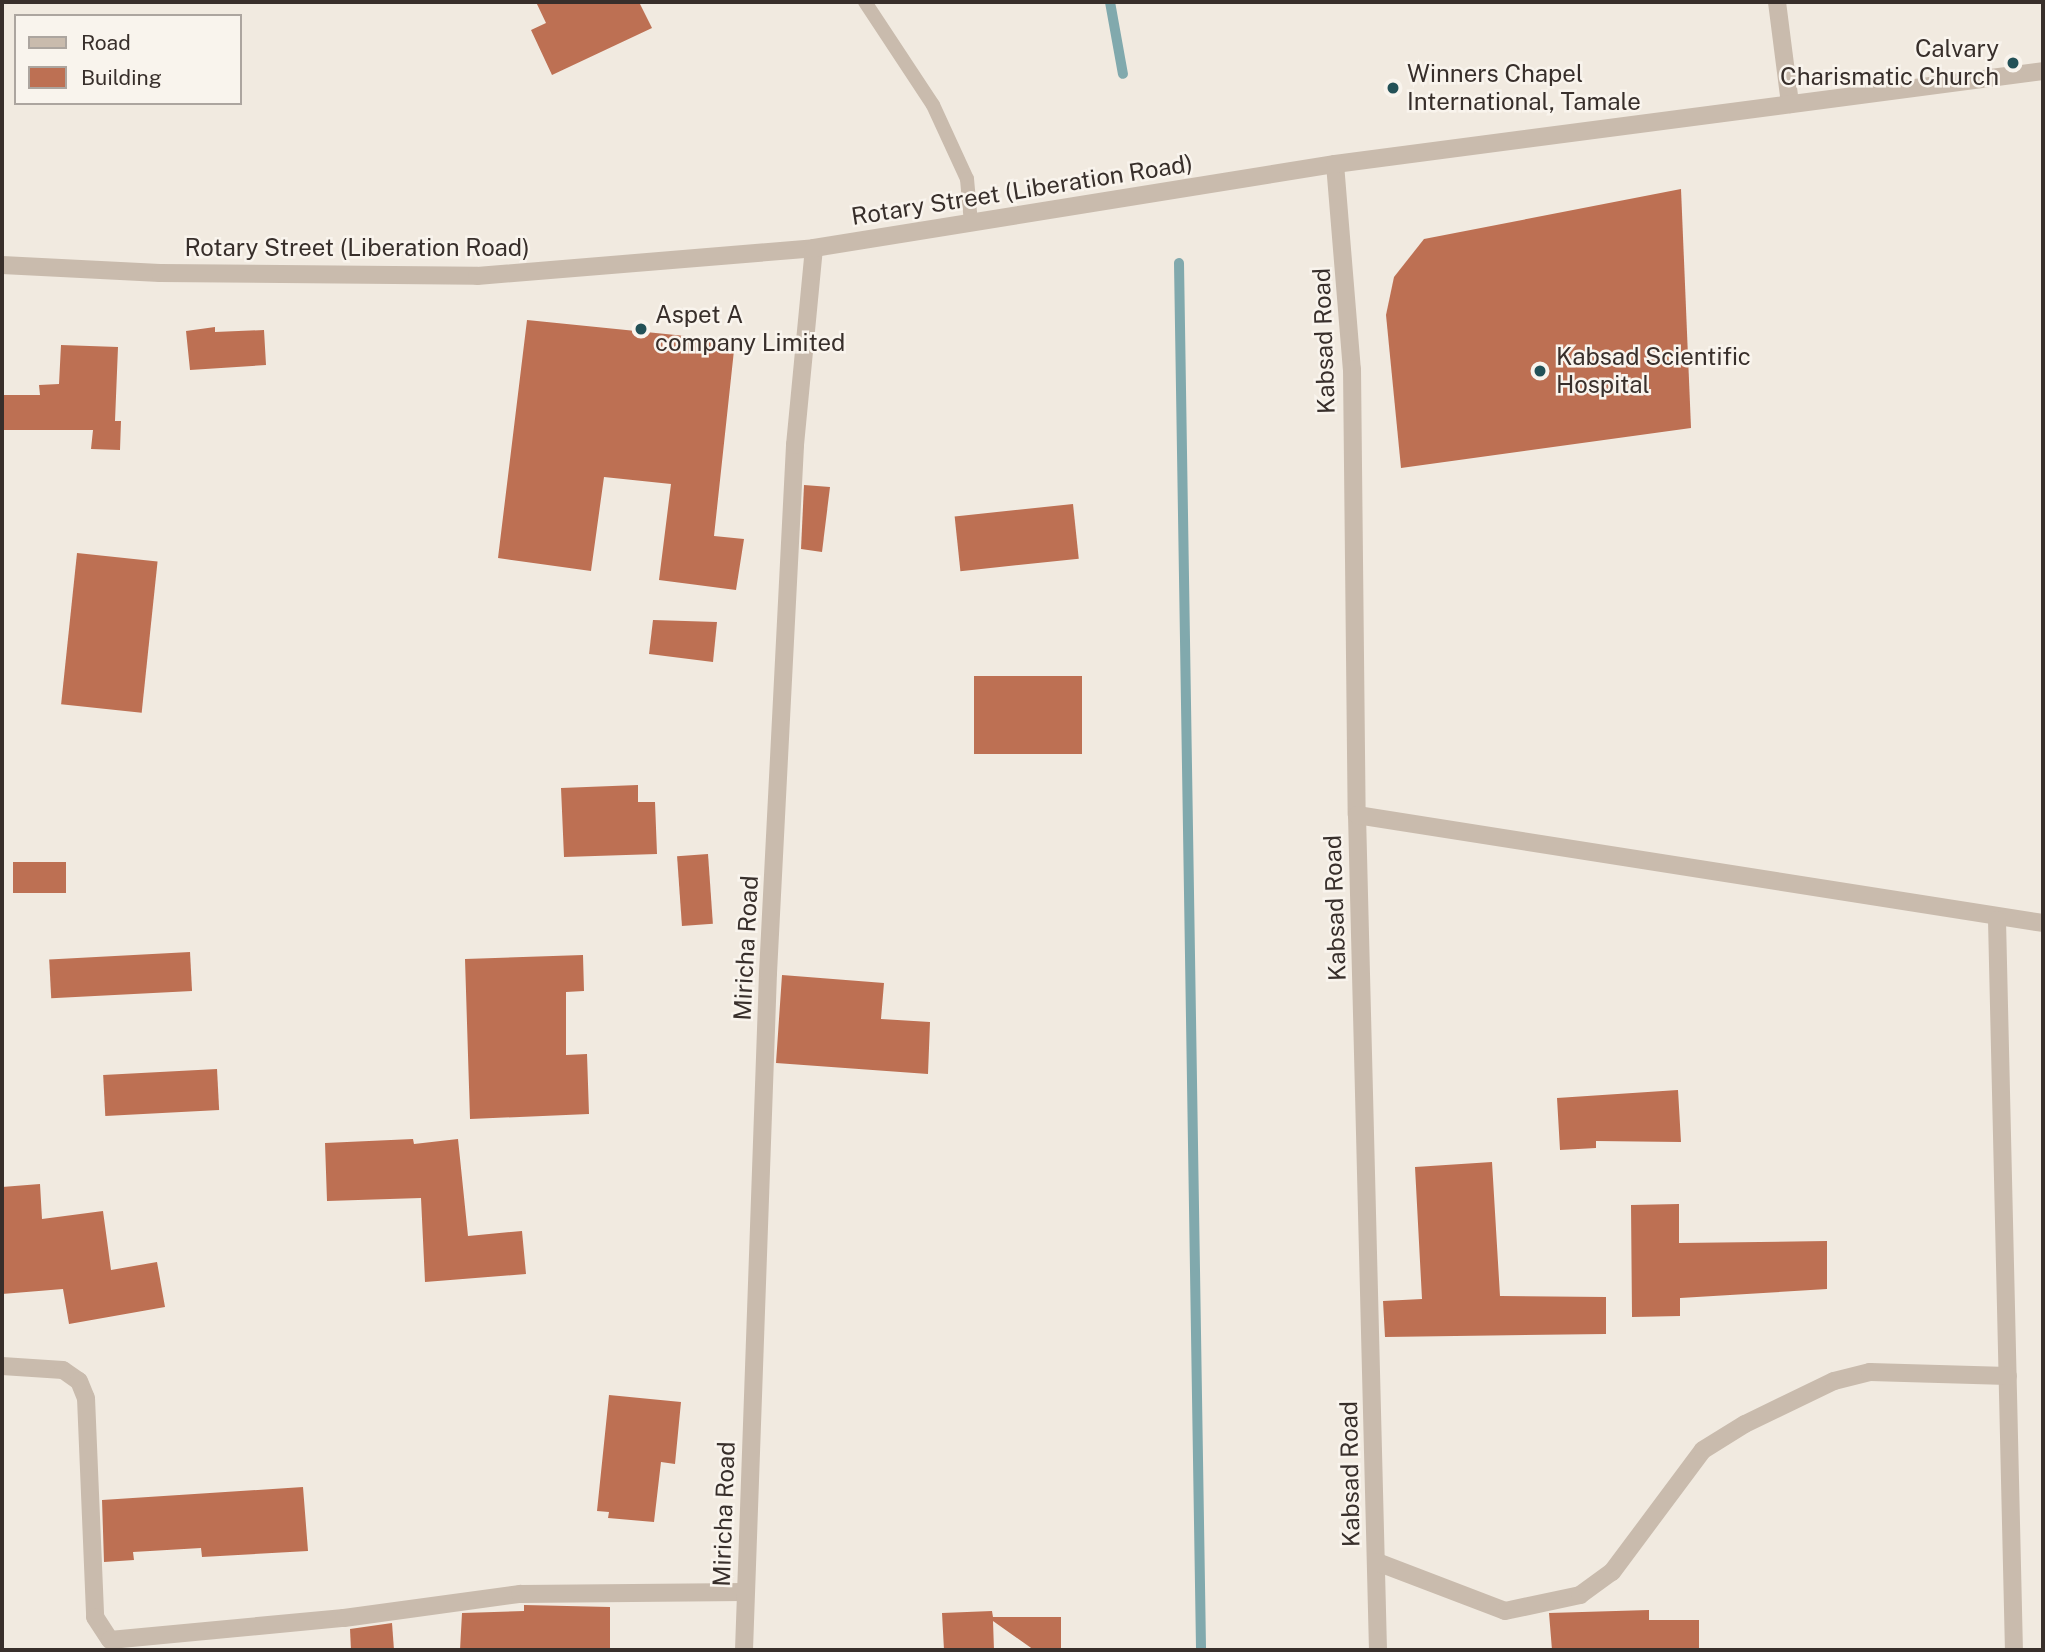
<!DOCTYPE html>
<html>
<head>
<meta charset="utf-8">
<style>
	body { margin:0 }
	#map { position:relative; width:2045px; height:1652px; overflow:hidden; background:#f1eae0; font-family:"Public Sans",sans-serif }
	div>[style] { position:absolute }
	.stream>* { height:10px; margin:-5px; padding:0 5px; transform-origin:5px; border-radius:5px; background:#81a9ad }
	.building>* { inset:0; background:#bd7053; transform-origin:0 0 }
	.service>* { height:14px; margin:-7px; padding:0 7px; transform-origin:7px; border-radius:7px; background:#c9bbad }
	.minor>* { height:18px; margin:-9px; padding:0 9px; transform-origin:9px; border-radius:9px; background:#c9bbad }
	.tertiary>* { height:18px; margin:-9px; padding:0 9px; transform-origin:9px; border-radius:9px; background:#c9bbad }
	.dots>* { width:19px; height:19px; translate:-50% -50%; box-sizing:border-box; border:4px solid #f9f4ed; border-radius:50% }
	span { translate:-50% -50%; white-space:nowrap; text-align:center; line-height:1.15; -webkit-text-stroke:5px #f9f4ed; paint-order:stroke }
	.poi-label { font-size:24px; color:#382f2b }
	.right { translate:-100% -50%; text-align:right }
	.left { translate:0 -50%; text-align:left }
	.street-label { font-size:24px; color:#382f2b }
	.frame { position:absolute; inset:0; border:4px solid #382f2b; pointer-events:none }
	.legend { position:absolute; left:14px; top:14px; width:228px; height:91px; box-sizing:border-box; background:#f9f4ed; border:2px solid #aca59f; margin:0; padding:9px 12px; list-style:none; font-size:21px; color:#382f2b }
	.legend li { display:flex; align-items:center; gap:14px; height:35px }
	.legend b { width:35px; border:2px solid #aca59f }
</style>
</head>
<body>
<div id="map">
	<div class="stream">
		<div style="left:1110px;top:2px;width:73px;rotate:79.8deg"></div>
		<div style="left:1179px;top:263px;width:1387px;rotate:89.09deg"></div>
	</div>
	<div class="building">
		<div style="clip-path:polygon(536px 2px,639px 2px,652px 28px,552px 75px,531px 30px,546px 23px)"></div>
		<div style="clip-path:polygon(1681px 189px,1691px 428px,1401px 468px,1386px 315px,1394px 277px,1424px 239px)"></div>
		<div style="clip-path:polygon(527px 320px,735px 341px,714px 536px,744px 539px,736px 590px,659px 580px,671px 484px,604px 477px,591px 571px,498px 558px)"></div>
		<div style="clip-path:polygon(215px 327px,215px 332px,264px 330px,266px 365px,190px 370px,186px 331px)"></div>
		<div style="clip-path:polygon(61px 345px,118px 347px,115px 421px,121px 421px,120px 450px,91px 449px,93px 430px,2px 430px,2px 395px,40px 395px,39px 385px,59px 384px)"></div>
		<div style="clip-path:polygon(804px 485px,830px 487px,822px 552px,801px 549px)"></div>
		<div style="left:1073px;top:504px;width:55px;height:119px;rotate:84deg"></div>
		<div style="left:77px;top:553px;width:81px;height:152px;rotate:6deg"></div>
		<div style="clip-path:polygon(653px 620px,717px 622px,713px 662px,649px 654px)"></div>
		<div style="left:1082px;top:676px;width:78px;height:108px;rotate:90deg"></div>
		<div style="clip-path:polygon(638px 785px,638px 802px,655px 802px,657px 854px,564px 857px,561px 788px)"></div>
		<div style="left:708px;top:854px;width:70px;height:31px;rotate:86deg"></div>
		<div style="left:13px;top:862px;width:53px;height:31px"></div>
		<div style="left:190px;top:952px;width:39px;height:141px;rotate:87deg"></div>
		<div style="clip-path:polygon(583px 955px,584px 991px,566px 992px,566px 1055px,587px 1054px,589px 1114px,470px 1119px,465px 959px)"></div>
		<div style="clip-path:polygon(782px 975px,884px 983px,881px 1019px,930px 1022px,928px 1074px,776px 1063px)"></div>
		<div style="left:217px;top:1069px;width:41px;height:114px;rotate:87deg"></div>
		<div style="clip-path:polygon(1678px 1090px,1681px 1142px,1596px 1141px,1596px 1148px,1560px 1150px,1557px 1098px)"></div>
		<div style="clip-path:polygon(413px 1139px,414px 1144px,458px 1139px,468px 1236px,522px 1231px,526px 1274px,425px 1282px,421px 1198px,327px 1201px,325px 1143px)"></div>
		<div style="clip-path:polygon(1492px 1162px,1500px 1296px,1606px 1297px,1606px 1334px,1385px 1337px,1383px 1301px,1422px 1299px,1415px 1167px)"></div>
		<div style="clip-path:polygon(40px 1184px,42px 1219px,103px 1211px,111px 1270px,157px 1262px,165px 1307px,69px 1324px,63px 1289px,2px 1294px,2px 1187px)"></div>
		<div style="clip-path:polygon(1679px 1204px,1679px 1243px,1827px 1241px,1827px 1289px,1680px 1298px,1680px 1316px,1632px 1317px,1631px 1205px)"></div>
		<div style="clip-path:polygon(609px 1395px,681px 1402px,675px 1464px,661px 1462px,654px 1522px,608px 1518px,609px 1512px,597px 1511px)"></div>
		<div style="clip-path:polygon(303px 1487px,308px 1551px,202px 1557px,201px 1548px,133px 1552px,134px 1560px,104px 1562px,102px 1500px)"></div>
		<div style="clip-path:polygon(524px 1605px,610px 1607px,610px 1650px,460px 1650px,462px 1613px,524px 1611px)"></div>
		<div style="clip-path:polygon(1649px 1610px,1649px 1620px,1699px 1620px,1699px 1650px,1552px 1650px,1549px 1613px)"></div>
		<div style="clip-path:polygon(992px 1611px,993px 1617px,1061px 1617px,1061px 1650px,1034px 1650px,993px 1621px,994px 1650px,944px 1650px,942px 1613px)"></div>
		<div style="clip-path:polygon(392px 1623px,394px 1650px,351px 1650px,350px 1629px)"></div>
	</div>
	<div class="service">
		<div style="left:865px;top:2px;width:123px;rotate:56.6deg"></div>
		<div style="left:933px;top:105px;width:81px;rotate:65.3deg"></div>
		<div style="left:967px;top:179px;width:44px;rotate:84.8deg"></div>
	</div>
	<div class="minor">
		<div style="left:1777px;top:2px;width:103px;rotate:82.7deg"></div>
		<div style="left:1335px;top:164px;width:206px;rotate:85.3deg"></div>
		<div style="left:1352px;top:369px;width:446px;rotate:89.4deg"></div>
		<div style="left:1357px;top:815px;width:835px;rotate:88.56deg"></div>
		<div style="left:1357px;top:815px;width:694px;rotate:8.95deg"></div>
		<div style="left:1997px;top:920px;width:730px;rotate:88.67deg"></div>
		<div style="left:2px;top:1366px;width:61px;rotate:3.8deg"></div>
		<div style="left:63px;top:1370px;width:19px;rotate:35deg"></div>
		<div style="left:79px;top:1381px;width:18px;rotate:68deg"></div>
		<div style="left:86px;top:1398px;width:219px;rotate:87.6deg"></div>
		<div style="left:95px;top:1617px;width:27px;rotate:57deg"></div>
		<div style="left:110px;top:1640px;width:235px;rotate:-5.4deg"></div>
		<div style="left:344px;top:1618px;width:178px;rotate:-7.8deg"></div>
		<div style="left:520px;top:1594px;width:225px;rotate:-0.5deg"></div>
		<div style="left:1377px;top:1562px;width:137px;rotate:20.9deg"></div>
		<div style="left:1505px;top:1611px;width:77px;rotate:-12deg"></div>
		<div style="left:1580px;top:1595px;width:39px;rotate:-36deg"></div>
		<div style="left:1612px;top:1572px;width:152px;rotate:-53.3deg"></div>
		<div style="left:1703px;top:1450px;width:49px;rotate:-31.8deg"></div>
		<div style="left:1745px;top:1424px;width:99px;rotate:-25.8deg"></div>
		<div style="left:1834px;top:1381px;width:37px;rotate:-14deg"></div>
		<div style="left:1870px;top:1372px;width:138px;rotate:1.7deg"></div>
		<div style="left:744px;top:1650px;width:677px;rotate:-87.97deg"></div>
		<div style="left:768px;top:973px;width:529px;rotate:-87.07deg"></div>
		<div style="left:795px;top:445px;width:198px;rotate:-84.5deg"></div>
	</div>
	<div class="tertiary">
		<div style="left:2px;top:265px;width:158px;rotate:2.9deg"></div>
		<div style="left:160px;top:273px;width:317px;rotate:0.5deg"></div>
		<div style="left:477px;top:276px;width:338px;rotate:-4.7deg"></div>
		<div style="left:814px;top:248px;width:528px;rotate:-9.16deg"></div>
		<div style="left:1335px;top:164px;width:714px;rotate:-7.48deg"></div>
	</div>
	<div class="dots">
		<div style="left:2013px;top:63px;background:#235157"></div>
		<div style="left:1393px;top:88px;background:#235157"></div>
		<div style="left:641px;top:329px;background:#235157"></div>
		<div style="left:1540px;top:371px;background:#235157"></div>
	</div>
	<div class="poi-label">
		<span class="right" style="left:1999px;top:63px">Calvary<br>Charismatic Church</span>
		<span class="left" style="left:1407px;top:88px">Winners Chapel<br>International, Tamale</span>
		<span class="left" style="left:655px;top:329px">Aspet A<br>company Limited</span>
		<span class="left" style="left:1556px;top:371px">Kabsad Scientific<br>Hospital</span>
	</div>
	<div class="street-label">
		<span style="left:1022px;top:190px;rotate:-9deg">Rotary Street (Liberation Road)</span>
		<span style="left:357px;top:248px">Rotary Street (Liberation Road)</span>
		<span style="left:1324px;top:341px;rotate:-92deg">Kabsad Road</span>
		<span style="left:1335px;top:908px;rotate:-92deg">Kabsad Road</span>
		<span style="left:746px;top:948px;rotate:-87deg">Miricha Road</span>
		<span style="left:1350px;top:1474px;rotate:-91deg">Kabsad Road</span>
		<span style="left:724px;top:1514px;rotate:-88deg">Miricha Road</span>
	</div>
	<div class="frame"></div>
	<ul class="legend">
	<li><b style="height:9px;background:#c9bbad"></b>Road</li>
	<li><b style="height:19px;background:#bd7053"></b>Building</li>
	</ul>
</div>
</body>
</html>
